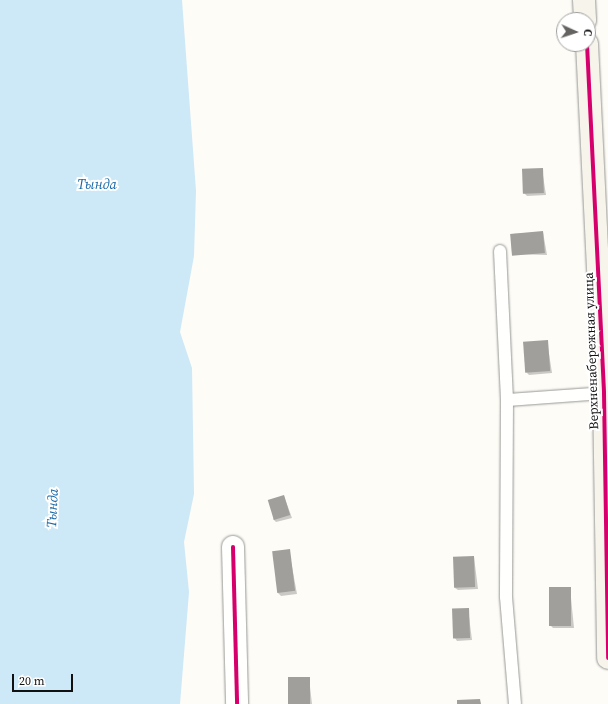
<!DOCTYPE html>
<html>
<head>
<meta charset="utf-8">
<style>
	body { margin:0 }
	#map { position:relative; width:608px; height:704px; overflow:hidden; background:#fdfcf7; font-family:"Source Serif 4",serif }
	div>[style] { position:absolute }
	.water>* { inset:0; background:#cde8f7 }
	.shadow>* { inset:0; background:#0003 }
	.building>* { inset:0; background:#a19f9c; transform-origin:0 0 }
	.roads { filter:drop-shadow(0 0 1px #979795) drop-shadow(0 0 1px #979795) }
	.lane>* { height:12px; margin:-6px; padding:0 6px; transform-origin:6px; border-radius:6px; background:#fffffe }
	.street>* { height:22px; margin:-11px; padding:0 11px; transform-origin:11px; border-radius:11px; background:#fffffe }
	.secondary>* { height:22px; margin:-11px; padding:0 11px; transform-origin:11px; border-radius:11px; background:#f6f4eb }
	.cycleway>* { height:4px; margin:-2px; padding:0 2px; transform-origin:2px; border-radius:2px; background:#d6006c }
	span { translate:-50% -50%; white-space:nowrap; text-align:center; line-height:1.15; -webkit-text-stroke:4px #fff; paint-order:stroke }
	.street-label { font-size:13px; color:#111 }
	.water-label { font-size:14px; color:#1768a6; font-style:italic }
	.north { position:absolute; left:556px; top:12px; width:40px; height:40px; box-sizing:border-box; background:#fff; border:1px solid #a0a0a0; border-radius:50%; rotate:93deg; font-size:11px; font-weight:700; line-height:16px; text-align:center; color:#111 }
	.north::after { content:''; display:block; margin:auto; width:14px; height:18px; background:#646362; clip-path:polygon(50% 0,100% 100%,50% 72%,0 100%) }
	.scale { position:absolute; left:12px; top:674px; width:61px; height:18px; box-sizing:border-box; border:2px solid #111; border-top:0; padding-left:5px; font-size:12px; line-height:14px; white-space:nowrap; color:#111; -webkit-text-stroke:3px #fff; paint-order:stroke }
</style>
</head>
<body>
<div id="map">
	<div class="water">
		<div style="clip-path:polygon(0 0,182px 0,196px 191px,194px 256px,180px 332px,192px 368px,194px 494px,184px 542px,189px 592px,180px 704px,0 704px)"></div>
	</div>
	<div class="shadow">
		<div style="clip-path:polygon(542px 169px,546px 195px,527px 196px,524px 193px)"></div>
		<div style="clip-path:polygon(543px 232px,547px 255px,512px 254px,511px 234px)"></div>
		<div style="clip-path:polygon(547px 341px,552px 373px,529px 375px,527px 373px)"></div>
		<div style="clip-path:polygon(284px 496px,292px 518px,276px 522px,273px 519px)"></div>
		<div style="clip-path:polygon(289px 550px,297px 594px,281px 596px,278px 593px)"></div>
		<div style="clip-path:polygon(474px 557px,478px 589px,458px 590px,455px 588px)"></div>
		<div style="clip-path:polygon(570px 588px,574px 628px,553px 628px,551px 626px)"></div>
		<div style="clip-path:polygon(468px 609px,472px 640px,457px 641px,455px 638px)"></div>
		<div style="clip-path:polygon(309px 678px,312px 704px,290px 704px,290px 703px)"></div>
	</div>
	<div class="building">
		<div style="left:543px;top:168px;width:25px;height:21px;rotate:88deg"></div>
		<div style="left:543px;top:231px;width:22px;height:33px;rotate:85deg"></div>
		<div style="left:548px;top:340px;width:31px;height:25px;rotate:86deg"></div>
		<div style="left:284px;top:495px;width:21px;height:17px;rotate:73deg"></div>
		<div style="left:290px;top:549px;width:42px;height:18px;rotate:83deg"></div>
		<div style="left:474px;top:556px;width:31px;height:21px;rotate:88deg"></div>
		<div style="left:549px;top:587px;width:22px;height:39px"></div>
		<div style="left:469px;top:608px;width:30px;height:17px;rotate:88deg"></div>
		<div style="left:288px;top:677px;width:22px;height:27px"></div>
		<div style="clip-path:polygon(480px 699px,481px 704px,457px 704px,457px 700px)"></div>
	</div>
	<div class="roads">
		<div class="lane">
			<div style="left:500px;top:251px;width:149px;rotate:87.3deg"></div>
			<div style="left:507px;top:400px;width:97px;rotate:-4.1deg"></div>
			<div style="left:507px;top:400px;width:197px;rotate:90.3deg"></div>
			<div style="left:506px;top:597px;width:107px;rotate:85.2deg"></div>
		</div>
		<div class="street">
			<div style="left:233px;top:547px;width:157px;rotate:88.5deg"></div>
		</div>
		<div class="secondary">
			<div style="left:584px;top:0;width:20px;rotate:87deg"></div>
			<div style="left:587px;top:44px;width:349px;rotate:87.2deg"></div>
			<div style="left:604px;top:393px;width:265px;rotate:89.1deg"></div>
		</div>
	</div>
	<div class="cycleway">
		<div style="left:587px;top:44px;width:349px;rotate:87.2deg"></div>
		<div style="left:604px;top:393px;width:265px;rotate:89.1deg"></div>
		<div style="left:233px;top:547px;width:157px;rotate:88.5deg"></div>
	</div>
	<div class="street-label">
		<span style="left:592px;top:351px;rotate:-92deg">Верхненабережная улица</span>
	</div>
	<div class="water-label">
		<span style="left:97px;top:184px">Тында</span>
		<span style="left:52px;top:508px;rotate:-87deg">Тында</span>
	</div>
	<div class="north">С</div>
	<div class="scale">20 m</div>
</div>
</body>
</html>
